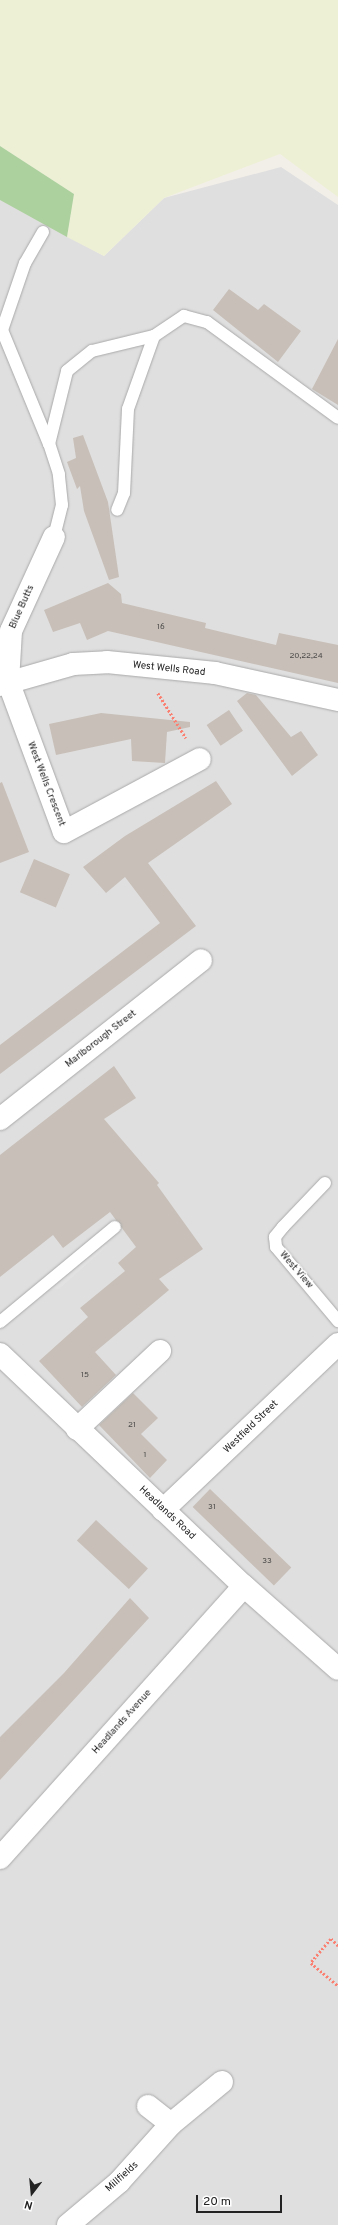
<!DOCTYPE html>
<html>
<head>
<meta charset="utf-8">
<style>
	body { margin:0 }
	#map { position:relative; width:338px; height:2225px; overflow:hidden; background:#f2efe9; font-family:Overpass,sans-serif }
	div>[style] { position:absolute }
	.residential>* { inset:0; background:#e0dfdf }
	.farmland>* { inset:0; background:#eef0d5 }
	.forest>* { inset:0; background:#add19e }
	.parking>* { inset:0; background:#e2e2e2 }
	.building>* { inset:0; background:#c7bfb8; transform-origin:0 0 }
	.path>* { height:2.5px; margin-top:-1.25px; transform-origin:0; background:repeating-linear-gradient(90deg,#fa8072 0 2px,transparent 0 4px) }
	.roads { filter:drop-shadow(0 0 1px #a9a9a9) drop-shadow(0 0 1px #a9a9a9) }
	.lane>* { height:12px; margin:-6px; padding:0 6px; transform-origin:6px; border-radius:6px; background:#fff }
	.street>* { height:22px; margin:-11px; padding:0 11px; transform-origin:11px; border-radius:11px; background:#fff }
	span { translate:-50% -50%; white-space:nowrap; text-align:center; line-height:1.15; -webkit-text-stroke:3px #fff; paint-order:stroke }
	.number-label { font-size:8px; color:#4b4948 }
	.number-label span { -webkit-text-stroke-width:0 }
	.street-label { font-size:10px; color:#222 }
	.north { position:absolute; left:12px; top:2173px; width:40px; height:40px; -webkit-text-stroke:3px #fff; paint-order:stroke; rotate:196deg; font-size:11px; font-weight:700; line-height:16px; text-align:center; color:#222 }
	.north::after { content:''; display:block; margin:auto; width:14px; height:18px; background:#222; clip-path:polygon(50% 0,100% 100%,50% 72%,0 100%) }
	.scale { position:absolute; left:196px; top:2195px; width:86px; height:18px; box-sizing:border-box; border:2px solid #222; border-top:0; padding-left:5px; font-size:12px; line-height:14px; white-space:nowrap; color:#222; -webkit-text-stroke:3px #fff; paint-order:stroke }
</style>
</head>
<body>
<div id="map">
	<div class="residential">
		<div style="clip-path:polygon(281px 167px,338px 205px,338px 2225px,0 2225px,0 199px,104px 256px,164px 198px)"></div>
	</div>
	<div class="farmland">
		<div style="clip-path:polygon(0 0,338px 0,338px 197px,280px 154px,164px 198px,104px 256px,67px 237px,74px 194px,0 146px)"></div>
	</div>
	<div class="forest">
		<div style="clip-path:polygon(0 146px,74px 194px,67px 237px,0 200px)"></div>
	</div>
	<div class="parking">
		<div style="clip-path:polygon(100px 1238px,107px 1246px,59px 1289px,40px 1291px)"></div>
	</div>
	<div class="building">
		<div style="clip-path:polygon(229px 289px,258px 310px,264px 304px,301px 331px,278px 362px,213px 310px)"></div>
		<div style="clip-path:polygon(338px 339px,338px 405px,312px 389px)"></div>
		<div style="clip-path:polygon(83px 435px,108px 502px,119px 577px,109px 580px,84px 511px,80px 486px,77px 489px,67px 462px,76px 458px,73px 438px)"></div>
		<div style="clip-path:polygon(108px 583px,121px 594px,122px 603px,206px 623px,205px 628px,276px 645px,279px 633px,338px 645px,338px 683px,108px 631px,87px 640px,80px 623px,53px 632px,44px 610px)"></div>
		<div style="clip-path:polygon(247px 693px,256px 695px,291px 737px,301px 731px,318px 755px,292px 776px,237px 701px)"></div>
		<div style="left:229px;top:710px;width:25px;height:27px;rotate:56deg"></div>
		<div style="clip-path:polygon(101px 713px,190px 722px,190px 727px,167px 732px,165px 763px,132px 761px,131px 739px,56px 755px,49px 724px)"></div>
		<div style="clip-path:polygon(216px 781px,232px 804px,148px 863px,196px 926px,0 1074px,0 1045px,160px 923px,125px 877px,106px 893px,83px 867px,125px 836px)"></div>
		<div style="clip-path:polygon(2px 782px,29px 852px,0 863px,0 783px)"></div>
		<div style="left:34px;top:859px;width:39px;height:36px;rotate:23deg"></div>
		<div style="clip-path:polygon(114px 1066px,136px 1098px,104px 1119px,159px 1183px,157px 1185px,203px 1249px,159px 1279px,169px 1290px,95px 1352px,116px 1375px,82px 1407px,39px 1361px,88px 1317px,80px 1308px,125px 1271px,118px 1263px,136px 1247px,110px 1212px,63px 1248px,53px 1235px,0 1277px,0 1155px)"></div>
		<div style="clip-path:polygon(133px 1393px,158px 1418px,141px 1434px,167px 1460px,150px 1478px,99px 1425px)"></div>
		<div style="left:210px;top:1489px;width:113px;height:25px;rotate:44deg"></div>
		<div style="left:96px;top:1520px;width:71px;height:28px;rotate:43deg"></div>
		<div style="clip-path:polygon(130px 1598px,149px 1618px,0 1780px,0 1737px,64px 1673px)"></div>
	</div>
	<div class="path">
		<div style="left:158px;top:693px;width:53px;rotate:58.1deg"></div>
		<div style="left:338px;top:1946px;width:10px;rotate:-135deg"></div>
		<div style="left:331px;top:1939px;width:31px;rotate:130deg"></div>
		<div style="left:311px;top:1963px;width:35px;rotate:40deg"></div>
	</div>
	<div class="roads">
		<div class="lane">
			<div style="left:43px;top:232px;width:36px;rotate:120deg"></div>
			<div style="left:25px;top:263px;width:71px;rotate:108.9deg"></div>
			<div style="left:2px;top:330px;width:123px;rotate:67.6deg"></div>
			<div style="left:154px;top:336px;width:36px;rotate:-34deg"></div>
			<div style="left:184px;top:316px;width:24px;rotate:15deg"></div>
			<div style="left:207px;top:322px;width:162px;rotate:36.2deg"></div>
			<div style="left:54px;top:537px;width:33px;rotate:-76deg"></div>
			<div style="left:62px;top:505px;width:31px;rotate:-96deg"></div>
			<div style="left:59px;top:474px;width:32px;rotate:-108deg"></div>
			<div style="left:49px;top:444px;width:75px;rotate:-76.1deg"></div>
			<div style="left:67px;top:371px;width:32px;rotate:-39deg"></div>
			<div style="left:92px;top:351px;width:64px;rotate:-13.6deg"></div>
			<div style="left:154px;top:336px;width:77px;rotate:109.6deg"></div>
			<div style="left:128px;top:409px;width:84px;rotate:92.7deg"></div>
			<div style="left:124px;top:493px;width:18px;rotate:112deg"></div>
			<div style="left:325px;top:1183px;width:61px;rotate:133.7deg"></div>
			<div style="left:283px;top:1227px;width:13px;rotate:129deg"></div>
			<div style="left:275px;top:1237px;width:10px;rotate:84deg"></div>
			<div style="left:276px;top:1247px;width:97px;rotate:50deg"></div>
			<div style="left:0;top:1322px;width:149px;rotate:-39.6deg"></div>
		</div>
		<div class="street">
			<div style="left:54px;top:537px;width:103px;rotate:114.6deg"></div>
			<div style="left:11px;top:631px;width:50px;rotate:93.4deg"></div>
			<div style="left:8px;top:681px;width:161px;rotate:69.7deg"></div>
			<div style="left:64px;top:832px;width:154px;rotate:-28.2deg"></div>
			<div style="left:0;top:685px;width:76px;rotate:-16deg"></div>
			<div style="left:73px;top:664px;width:34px;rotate:-3deg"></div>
			<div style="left:107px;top:662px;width:109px;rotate:5.8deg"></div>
			<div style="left:215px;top:673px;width:126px;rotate:12.4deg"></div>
			<div style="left:0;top:1119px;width:256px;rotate:-38.3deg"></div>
			<div style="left:0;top:1354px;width:337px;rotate:43.6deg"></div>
			<div style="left:244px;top:1586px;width:125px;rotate:41.4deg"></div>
			<div style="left:77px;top:1429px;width:114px;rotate:-43.2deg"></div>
			<div style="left:163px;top:1510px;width:241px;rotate:-43.5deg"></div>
			<div style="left:0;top:1858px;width:365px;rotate:-48.1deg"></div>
			<div style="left:148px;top:2106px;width:29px;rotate:38deg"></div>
			<div style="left:68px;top:2225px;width:67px;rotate:-40.1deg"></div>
			<div style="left:119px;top:2182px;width:78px;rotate:-48.1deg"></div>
			<div style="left:171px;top:2124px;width:66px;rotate:-39.5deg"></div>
		</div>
	</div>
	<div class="number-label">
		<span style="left:161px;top:628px">16</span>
		<span style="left:306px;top:657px">20,22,24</span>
		<span style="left:85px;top:1376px">15</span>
		<span style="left:132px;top:1426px">21</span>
		<span style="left:145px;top:1456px">1</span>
		<span style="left:212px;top:1508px">31</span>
		<span style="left:267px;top:1562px">33</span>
	</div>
	<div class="street-label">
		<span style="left:22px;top:607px;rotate:-66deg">Blue Butts</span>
		<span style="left:169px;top:669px;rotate:6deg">West Wells Road</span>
		<span style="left:46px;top:784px;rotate:69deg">West Wells Crescent</span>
		<span style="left:101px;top:1039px;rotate:-38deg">Marlborough Street</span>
		<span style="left:296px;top:1270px;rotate:49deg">West View</span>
		<span style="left:251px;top:1427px;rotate:-44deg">Westfield Street</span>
		<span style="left:167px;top:1513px;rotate:43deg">Headlands Road</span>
		<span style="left:122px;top:1722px;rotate:-48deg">Headlands Avenue</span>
		<span style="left:122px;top:2177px;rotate:-42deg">Millfields</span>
	</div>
	<div class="north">N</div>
	<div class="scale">20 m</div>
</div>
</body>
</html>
